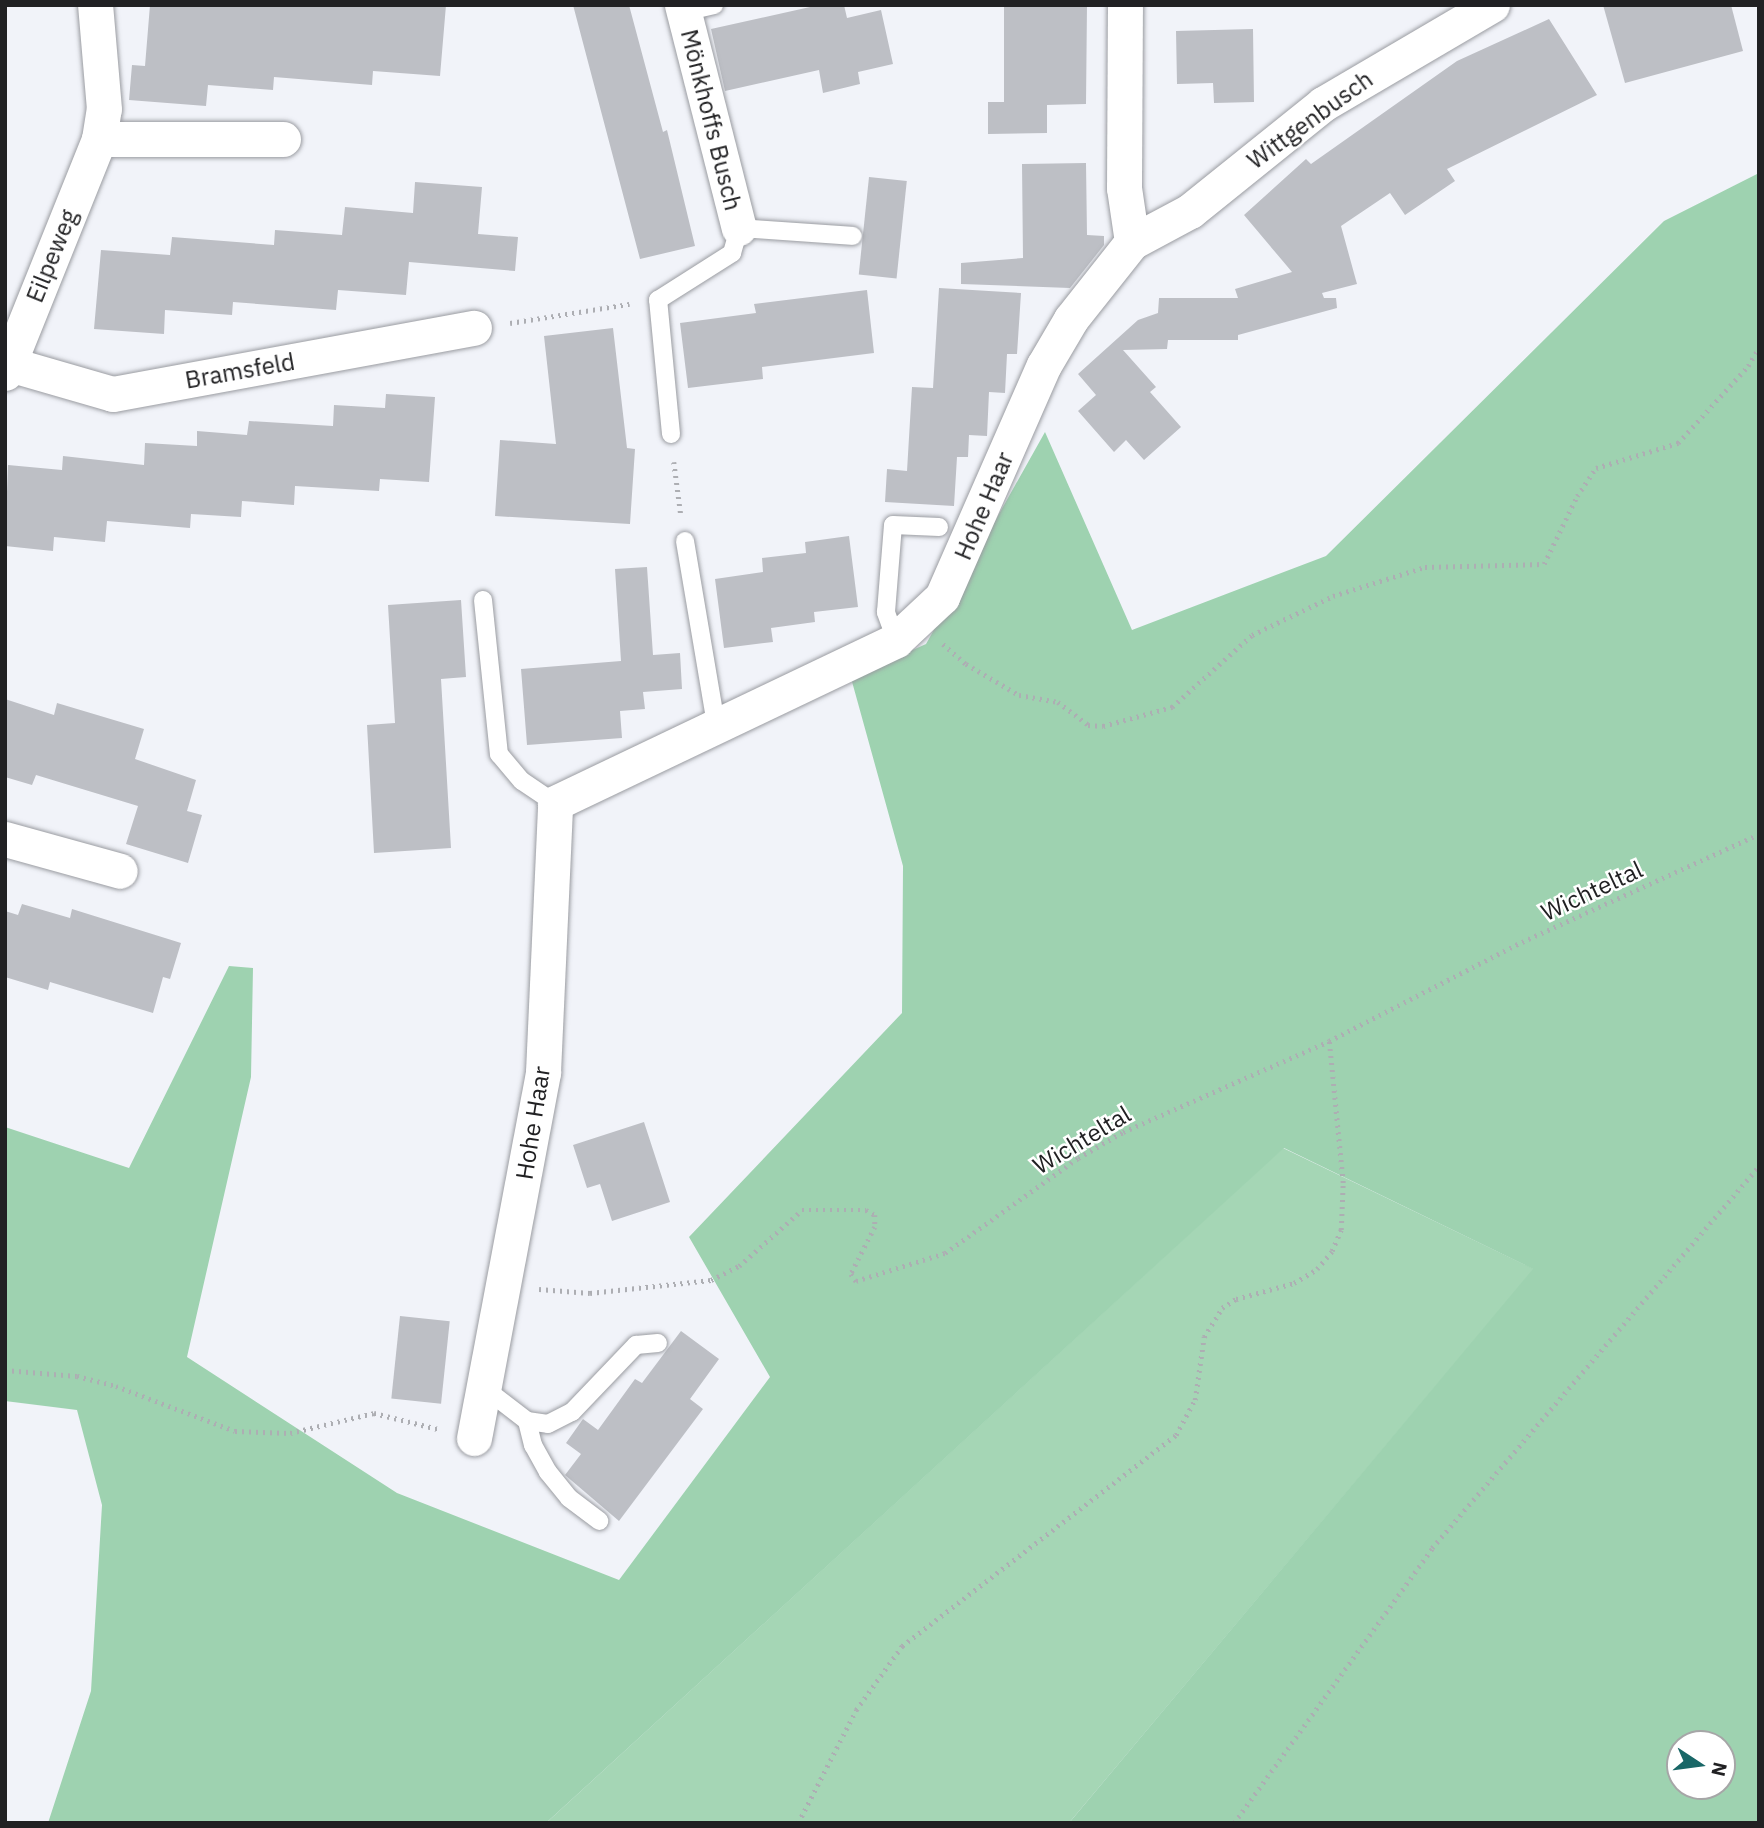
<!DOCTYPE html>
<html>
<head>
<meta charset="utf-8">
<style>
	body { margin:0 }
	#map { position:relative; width:1764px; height:1828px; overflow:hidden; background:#f1f3f9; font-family:"IBM Plex Sans",sans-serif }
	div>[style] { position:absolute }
	.green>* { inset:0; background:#a5d6b5 }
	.forest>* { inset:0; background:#9ed2b0 }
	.building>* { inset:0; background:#bdbfc5; transform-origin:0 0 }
	.path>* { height:4.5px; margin-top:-2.25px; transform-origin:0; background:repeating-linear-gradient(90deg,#adaeb3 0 2px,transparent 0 7px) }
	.roads { filter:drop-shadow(0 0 2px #9a9ca1) drop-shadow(0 0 2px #9a9ca1) }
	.service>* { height:18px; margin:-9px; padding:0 9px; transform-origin:9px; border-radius:9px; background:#fff }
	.minor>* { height:35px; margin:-17.5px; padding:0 17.5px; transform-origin:17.5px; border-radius:17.5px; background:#fff }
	span { translate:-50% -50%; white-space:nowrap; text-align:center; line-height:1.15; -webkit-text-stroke:5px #fff; paint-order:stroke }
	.street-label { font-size:24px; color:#212123 }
	.frame { position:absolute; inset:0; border:7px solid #212123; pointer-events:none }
	.north { position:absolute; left:1666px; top:1730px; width:70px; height:70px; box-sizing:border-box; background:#fff; border:2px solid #a6a6a7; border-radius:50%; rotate:103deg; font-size:19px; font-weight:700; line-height:28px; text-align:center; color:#212123 }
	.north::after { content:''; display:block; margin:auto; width:24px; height:32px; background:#196767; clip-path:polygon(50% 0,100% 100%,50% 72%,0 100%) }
</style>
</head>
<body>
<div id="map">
	<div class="green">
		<div style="clip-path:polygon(1283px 1148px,1534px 1269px,1069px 1823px,546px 1823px)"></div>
	</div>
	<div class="forest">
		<div style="clip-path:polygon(evenodd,1759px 173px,1759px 1823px,1069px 1823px,1533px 1269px,1284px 1148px,546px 1823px,48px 1823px,91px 1691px,102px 1505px,77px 1410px,5px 1401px,5px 1127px,129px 1168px,229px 966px,253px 968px,251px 1077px,187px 1357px,397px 1493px,619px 1580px,770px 1377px,689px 1237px,902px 1013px,903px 866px,851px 678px,926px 644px,1045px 432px,1132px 630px,1326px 556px,1664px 221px,1759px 173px,1680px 1744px,1722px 1744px,1722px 1786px,1680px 1786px,1680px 1744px)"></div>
	</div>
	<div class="building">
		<div style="clip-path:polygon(150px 5px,446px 5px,440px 76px,373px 71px,372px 85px,274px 77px,273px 90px,208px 85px,206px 106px,129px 100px,132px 65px,145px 66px)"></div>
		<div style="clip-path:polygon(573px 5px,629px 5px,663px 132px,667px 130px,695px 246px,640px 259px)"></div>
		<div style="clip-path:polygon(819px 5px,844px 5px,847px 18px,881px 10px,893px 64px,858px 72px,860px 84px,823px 93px,819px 70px,725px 91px,711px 29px)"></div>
		<div style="clip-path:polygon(1004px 5px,1087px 5px,1086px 104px,1047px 105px,1047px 133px,988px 134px,988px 102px,1004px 102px)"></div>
		<div style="clip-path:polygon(1603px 5px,1731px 5px,1743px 51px,1625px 83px)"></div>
		<div style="clip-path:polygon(1549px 19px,1597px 95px,1447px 169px,1455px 181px,1405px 215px,1390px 193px,1341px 226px,1357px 284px,1322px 293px,1324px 298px,1336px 298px,1337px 308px,1238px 335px,1238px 340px,1168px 340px,1167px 349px,1123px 350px,1156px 387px,1150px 392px,1181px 427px,1144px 460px,1126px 440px,1114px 452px,1078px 411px,1096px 395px,1078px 374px,1138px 320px,1158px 313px,1159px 298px,1238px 298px,1235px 289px,1292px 272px,1244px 215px,1306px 159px,1311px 164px,1457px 61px)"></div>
		<div style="clip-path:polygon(1253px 29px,1254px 102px,1214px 103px,1213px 83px,1177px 84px,1176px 31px)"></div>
		<div style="clip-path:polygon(1086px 163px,1087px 235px,1104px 236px,1104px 245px,1070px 288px,961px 284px,961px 263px,1023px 258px,1022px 164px)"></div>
		<div style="left:869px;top:177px;width:38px;height:98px;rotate:6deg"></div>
		<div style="clip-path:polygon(415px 182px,482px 187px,478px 234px,518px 237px,515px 271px,409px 262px,406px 295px,338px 290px,336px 310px,233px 302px,232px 315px,165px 310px,164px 334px,94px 329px,101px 250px,170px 255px,172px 237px,274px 245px,275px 230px,342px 235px,345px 207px,413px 213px)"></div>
		<div style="clip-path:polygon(939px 288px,1021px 293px,1017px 354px,1007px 354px,1005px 393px,989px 392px,987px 436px,969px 435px,968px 457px,957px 457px,954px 506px,885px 502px,887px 469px,907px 471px,912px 387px,933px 388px)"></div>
		<div style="clip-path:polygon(867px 290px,874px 353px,762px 367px,763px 379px,688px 388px,680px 323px,756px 313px,754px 304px)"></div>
		<div style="clip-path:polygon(613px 328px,627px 448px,635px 449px,630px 524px,495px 516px,500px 440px,556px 444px,544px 336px)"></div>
		<div style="clip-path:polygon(386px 394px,435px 397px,429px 482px,380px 479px,379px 491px,295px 486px,294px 505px,242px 501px,241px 517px,191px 514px,190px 528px,107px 521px,105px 542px,54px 537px,53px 551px,5px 546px,8px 465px,62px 470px,63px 456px,144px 465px,145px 443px,197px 446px,197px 431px,247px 435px,249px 421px,333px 426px,334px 405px,385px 408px)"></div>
		<div style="clip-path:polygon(849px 536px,858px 607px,814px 612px,815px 622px,771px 628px,773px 642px,724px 648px,715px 579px,763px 572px,762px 558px,806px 553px,805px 542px)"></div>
		<div style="clip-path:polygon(647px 567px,653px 655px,680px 653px,682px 689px,643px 692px,645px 709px,620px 711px,622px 738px,527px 745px,521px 669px,621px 661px,615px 569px)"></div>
		<div style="clip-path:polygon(461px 600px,466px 677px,441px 679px,451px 848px,374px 853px,367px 725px,395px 723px,388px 605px)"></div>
		<div style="clip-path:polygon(5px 699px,54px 715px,57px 703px,144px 729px,135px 759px,196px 780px,187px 811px,202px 815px,188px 863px,126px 844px,138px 806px,36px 775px,32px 785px,5px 777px)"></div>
		<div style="clip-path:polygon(22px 904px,70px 918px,72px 909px,181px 943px,170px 979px,163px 977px,153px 1013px,50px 982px,48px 990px,5px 977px,5px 911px,18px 915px)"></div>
		<div style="clip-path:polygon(644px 1122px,670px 1202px,612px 1221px,600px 1184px,587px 1188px,573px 1145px)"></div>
		<div style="left:400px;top:1316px;width:50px;height:83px;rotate:6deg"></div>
		<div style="clip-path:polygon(681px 1331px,719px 1359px,690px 1399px,703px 1409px,619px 1521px,565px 1475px,581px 1454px,566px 1443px,583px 1419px,598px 1430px,635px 1379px,642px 1383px)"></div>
	</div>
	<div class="path">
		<div style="left:510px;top:323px;width:121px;rotate:-9.1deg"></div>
		<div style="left:674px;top:462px;width:53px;rotate:82.5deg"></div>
		<div style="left:943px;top:644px;width:30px;rotate:41deg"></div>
		<div style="left:966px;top:664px;width:61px;rotate:30.3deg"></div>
		<div style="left:1019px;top:695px;width:40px;rotate:10deg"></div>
		<div style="left:1058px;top:702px;width:38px;rotate:37deg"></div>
		<div style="left:1088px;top:725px;width:15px;rotate:4deg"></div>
		<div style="left:1103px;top:726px;width:72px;rotate:-15.4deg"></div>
		<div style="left:1172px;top:707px;width:108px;rotate:-42deg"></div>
		<div style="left:1252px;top:635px;width:90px;rotate:-25.7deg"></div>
		<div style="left:1333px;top:596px;width:96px;rotate:-17.5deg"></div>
		<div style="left:1425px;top:567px;width:119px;rotate:-1.4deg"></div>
		<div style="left:1544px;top:564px;width:76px;rotate:-64.1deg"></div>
		<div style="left:1577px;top:496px;width:34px;rotate:-56deg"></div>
		<div style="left:1596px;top:468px;width:86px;rotate:-17deg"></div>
		<div style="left:1678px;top:443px;width:104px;rotate:-47.7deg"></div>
		<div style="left:1748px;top:366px;width:21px;rotate:-59deg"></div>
		<div style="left:539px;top:1289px;width:51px;rotate:4.5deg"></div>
		<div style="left:590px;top:1293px;width:122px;rotate:-6.1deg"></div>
		<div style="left:711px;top:1280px;width:31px;rotate:-27deg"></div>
		<div style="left:739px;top:1266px;width:84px;rotate:-41.6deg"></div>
		<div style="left:802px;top:1210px;width:64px"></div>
		<div style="left:866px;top:1210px;width:10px;rotate:29deg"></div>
		<div style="left:875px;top:1215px;width:12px;rotate:90deg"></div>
		<div style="left:875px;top:1227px;width:53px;rotate:117.1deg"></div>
		<div style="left:851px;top:1274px;width:9px;rotate:54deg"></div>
		<div style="left:856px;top:1281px;width:93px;rotate:-17.5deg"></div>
		<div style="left:945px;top:1253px;width:163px;rotate:-35.5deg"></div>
		<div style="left:1078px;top:1158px;width:52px;rotate:-30deg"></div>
		<div style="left:1123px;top:1132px;width:225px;rotate:-23.8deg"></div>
		<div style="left:1329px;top:1041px;width:217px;rotate:-27.2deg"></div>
		<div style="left:1522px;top:942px;width:260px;rotate:-24.5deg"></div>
		<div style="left:5px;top:1370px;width:72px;rotate:4.8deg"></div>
		<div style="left:77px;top:1376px;width:40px;rotate:14.4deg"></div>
		<div style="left:116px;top:1386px;width:127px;rotate:20.7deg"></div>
		<div style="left:235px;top:1431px;width:55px;rotate:2.1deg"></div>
		<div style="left:290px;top:1433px;width:86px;rotate:-13.4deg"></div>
		<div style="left:374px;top:1413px;width:66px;rotate:14deg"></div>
		<div style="left:798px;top:1823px;width:127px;rotate:-62.8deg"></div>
		<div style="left:856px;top:1710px;width:79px;rotate:-54.3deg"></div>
		<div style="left:902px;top:1646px;width:346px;rotate:-37.6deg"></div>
		<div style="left:1176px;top:1435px;width:40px;rotate:-62deg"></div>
		<div style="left:1195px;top:1400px;width:64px;rotate:-81.9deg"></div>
		<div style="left:1204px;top:1337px;width:34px;rotate:-58deg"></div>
		<div style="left:1222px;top:1308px;width:17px;rotate:-33deg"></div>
		<div style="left:1236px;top:1299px;width:60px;rotate:-15.4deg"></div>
		<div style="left:1294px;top:1283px;width:27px;rotate:-31deg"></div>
		<div style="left:1317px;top:1269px;width:23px;rotate:-50deg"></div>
		<div style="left:1332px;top:1251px;width:23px;rotate:-67deg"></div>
		<div style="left:1341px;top:1230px;width:47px;rotate:-87.6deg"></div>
		<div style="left:1343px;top:1183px;width:143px;rotate:-95.6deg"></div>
		<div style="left:1234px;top:1823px;width:339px;rotate:-54.2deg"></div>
		<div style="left:1432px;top:1548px;width:503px;rotate:-49.44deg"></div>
	</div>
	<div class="roads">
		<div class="service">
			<div style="left:684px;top:12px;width:31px;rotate:-13deg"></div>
			<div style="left:671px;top:434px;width:135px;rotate:-95.5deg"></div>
			<div style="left:658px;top:300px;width:88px;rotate:-32.4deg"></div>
			<div style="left:732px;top:253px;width:26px;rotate:-74deg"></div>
			<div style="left:739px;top:228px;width:114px;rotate:4deg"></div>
			<div style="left:685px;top:541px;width:187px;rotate:80.4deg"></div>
			<div style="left:483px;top:600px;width:155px;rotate:84.1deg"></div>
			<div style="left:499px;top:754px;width:35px;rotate:50deg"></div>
			<div style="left:522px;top:781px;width:40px;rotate:34deg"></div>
			<div style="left:896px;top:640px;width:30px;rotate:-110deg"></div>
			<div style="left:886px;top:612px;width:87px;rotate:-85.4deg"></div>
			<div style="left:893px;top:525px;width:46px;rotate:2.5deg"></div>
			<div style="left:483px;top:1387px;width:56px;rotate:37.7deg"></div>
			<div style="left:527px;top:1421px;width:21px;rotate:8deg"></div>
			<div style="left:548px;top:1424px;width:27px;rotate:-27deg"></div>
			<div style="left:572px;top:1412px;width:93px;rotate:-46.3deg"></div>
			<div style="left:636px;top:1345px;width:22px;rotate:-5deg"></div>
			<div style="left:527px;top:1421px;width:25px;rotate:76deg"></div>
			<div style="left:533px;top:1445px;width:31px;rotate:61deg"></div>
			<div style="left:548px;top:1472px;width:33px;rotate:51deg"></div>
			<div style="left:569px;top:1498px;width:38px;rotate:37deg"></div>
		</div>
		<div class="minor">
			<div style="left:682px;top:5px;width:230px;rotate:75.7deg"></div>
			<div style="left:99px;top:139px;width:184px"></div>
			<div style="left:1132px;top:242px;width:66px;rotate:-28.1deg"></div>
			<div style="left:1190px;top:211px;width:171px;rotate:-38.8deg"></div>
			<div style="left:1323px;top:104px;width:196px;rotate:-30.4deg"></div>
			<div style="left:9px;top:364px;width:108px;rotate:16.1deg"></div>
			<div style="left:113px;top:394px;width:367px;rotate:-10.4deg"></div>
			<div style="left:5px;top:373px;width:252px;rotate:-68.1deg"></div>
			<div style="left:99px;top:139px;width:30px;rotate:-81deg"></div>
			<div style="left:104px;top:109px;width:104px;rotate:-94.9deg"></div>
			<div style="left:5px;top:839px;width:119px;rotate:15.5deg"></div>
			<div style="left:474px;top:1438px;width:372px;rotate:-79.3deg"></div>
			<div style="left:543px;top:1072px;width:269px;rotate:-87.4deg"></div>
			<div style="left:555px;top:803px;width:378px;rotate:-25.5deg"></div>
			<div style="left:896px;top:640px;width:63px;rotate:-43.1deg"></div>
			<div style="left:942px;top:597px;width:253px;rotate:-66.3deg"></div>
			<div style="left:1044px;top:365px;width:53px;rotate:-59.6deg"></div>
			<div style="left:1071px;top:319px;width:98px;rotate:-51.6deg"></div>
			<div style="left:1132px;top:242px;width:55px;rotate:-98.4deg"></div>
			<div style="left:1124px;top:188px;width:183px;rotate:-89.7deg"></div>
		</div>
	</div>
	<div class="street-label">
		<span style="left:711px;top:120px;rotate:76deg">Mönkhoffs Busch</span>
		<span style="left:1310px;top:120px;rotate:-36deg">Wittgenbusch</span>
		<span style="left:52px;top:256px;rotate:-68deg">Eilpeweg</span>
		<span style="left:240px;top:371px;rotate:-10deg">Bramsfeld</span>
		<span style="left:984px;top:506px;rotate:-67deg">Hohe Haar</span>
		<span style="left:1592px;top:891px;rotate:-25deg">Wichteltal</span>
		<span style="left:533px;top:1123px;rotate:-81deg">Hohe Haar</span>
		<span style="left:1082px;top:1140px;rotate:-31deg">Wichteltal</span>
	</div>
	<div class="frame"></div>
	<div class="north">N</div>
</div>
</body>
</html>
